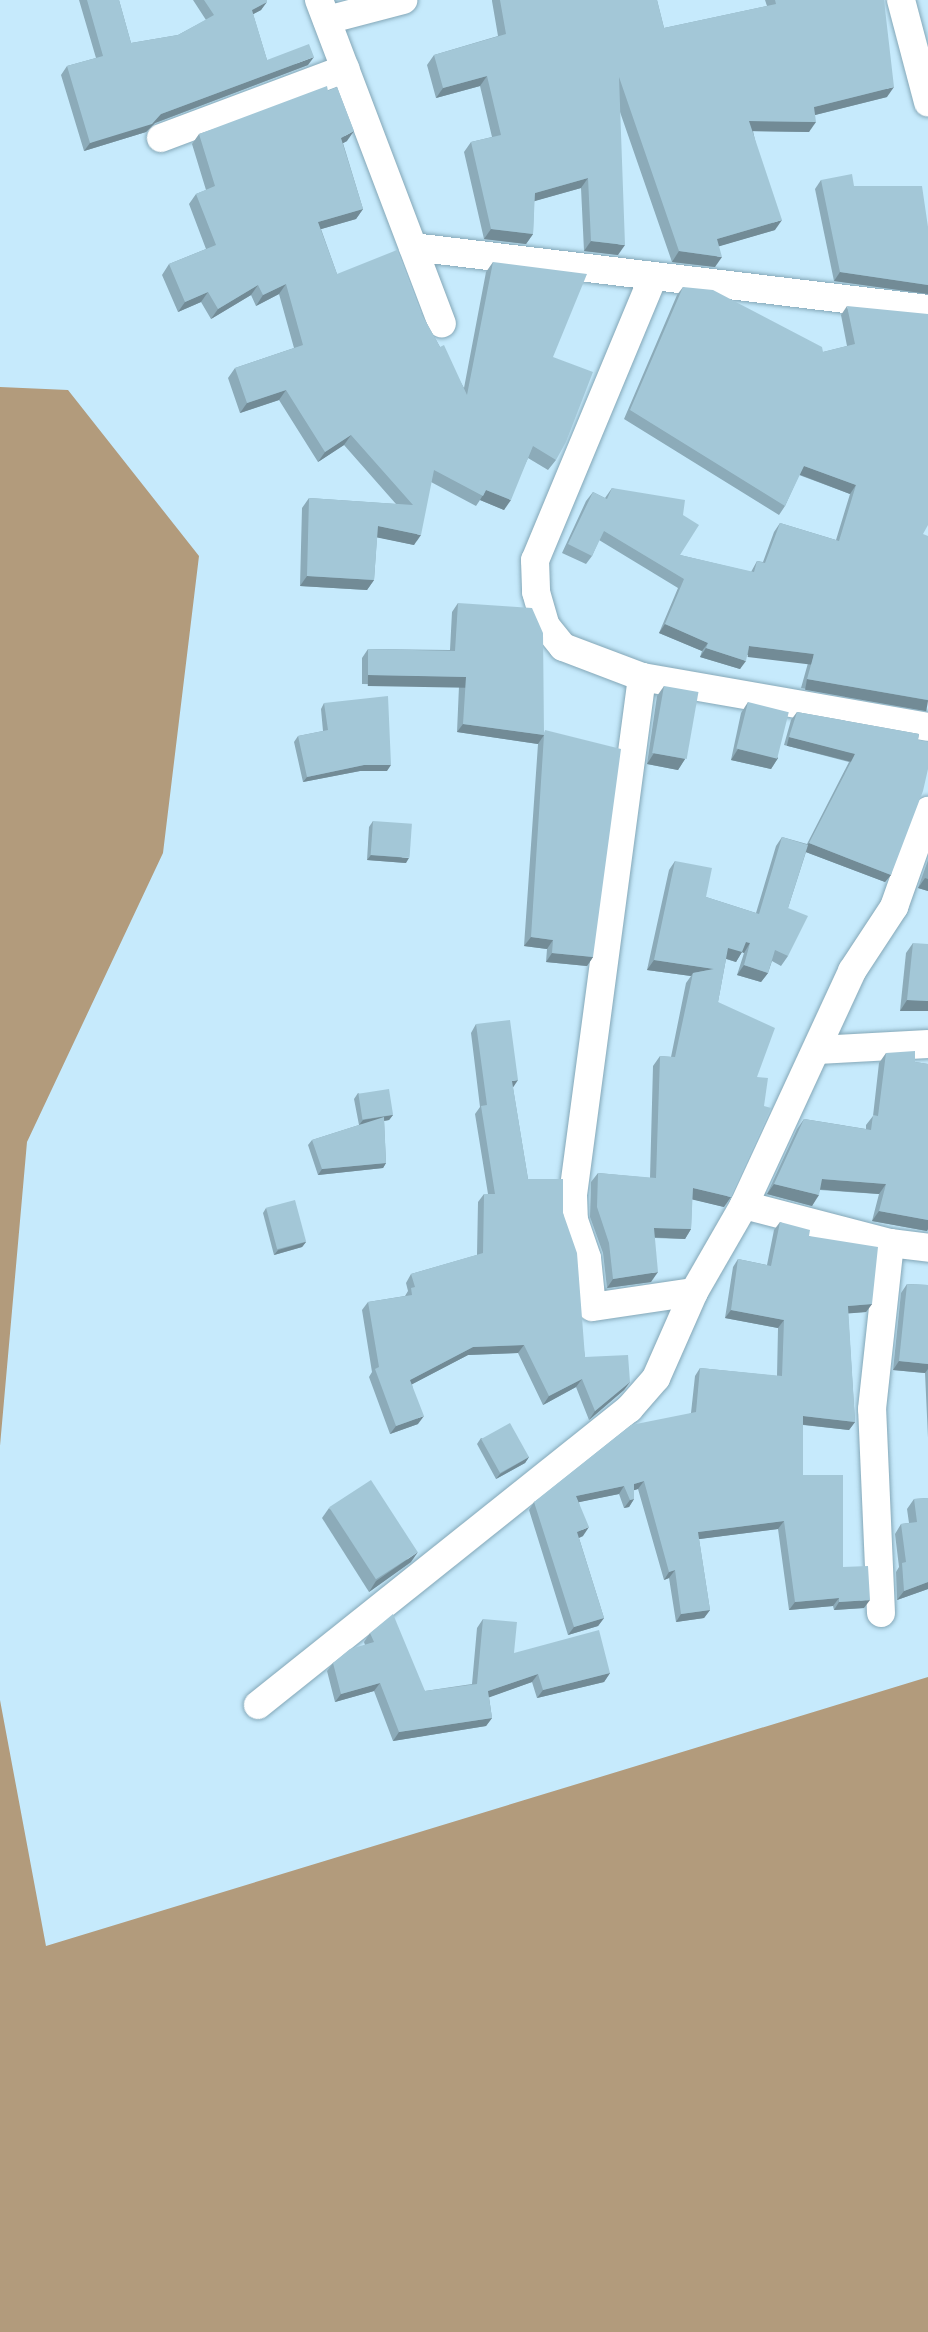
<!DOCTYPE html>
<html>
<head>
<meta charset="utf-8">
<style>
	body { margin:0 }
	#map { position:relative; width:928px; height:2332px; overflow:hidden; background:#c6eafc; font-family:"Titillium Web",sans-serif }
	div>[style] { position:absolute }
	.water>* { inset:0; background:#b29b7c }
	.roads { filter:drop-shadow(0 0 2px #84a7b7) drop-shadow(0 0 2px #84a7b7) }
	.street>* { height:28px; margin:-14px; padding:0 14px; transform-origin:14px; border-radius:14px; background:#fff }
	.wall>* { inset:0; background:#8cabb9 }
	.shaded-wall>* { inset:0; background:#728b96; transform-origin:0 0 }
	.building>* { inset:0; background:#a3c7d7; transform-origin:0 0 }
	span { translate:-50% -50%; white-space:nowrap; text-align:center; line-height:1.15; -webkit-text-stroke:4.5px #fff; paint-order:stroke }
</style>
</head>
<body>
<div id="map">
	<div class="water">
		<div style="clip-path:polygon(0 387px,68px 390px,199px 556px,163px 853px,27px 1142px,0 1446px)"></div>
		<div style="clip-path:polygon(928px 1677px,928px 2332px,0 2332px,0 1700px,46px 1946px)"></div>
	</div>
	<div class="roads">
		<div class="street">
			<div style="left:319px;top:0;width:346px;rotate:69.2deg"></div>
			<div style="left:901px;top:0;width:106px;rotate:75.2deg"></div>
			<div style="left:327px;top:20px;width:79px;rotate:-14.7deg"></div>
			<div style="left:161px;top:138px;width:197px;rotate:-20.6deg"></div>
			<div style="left:413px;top:247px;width:519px;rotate:6.86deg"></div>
			<div style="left:653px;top:277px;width:307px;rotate:112.6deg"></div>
			<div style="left:535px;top:560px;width:32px;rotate:88deg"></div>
			<div style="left:536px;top:592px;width:35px;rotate:74deg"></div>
			<div style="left:546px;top:626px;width:27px;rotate:51deg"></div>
			<div style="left:563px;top:647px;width:85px;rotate:20.8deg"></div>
			<div style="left:642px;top:677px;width:290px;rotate:9.9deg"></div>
			<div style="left:642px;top:677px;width:523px;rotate:97.59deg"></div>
			<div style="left:573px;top:1195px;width:25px;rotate:88deg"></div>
			<div style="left:574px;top:1220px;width:40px;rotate:71.1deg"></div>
			<div style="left:587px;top:1258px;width:49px;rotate:84.2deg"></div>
			<div style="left:592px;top:1307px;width:103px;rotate:-8.4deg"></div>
			<div style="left:818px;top:1050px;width:110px;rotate:-3.1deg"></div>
			<div style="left:744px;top:1205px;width:151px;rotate:14.6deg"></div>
			<div style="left:890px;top:1243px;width:38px;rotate:7deg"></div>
			<div style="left:881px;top:1613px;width:204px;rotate:-92.5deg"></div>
			<div style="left:872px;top:1409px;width:167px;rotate:-83.8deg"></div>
			<div style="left:258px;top:1705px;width:475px;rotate:-38.6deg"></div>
			<div style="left:629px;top:1409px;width:41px;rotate:-48.9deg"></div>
			<div style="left:656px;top:1378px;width:94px;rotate:-66.2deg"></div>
			<div style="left:694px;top:1292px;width:100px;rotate:-60.1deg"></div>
			<div style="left:744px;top:1205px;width:258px;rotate:-65.2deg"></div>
			<div style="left:852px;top:971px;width:77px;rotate:-56.7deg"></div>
			<div style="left:894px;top:907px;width:102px;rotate:-70.5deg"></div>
		</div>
	</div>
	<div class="wall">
		<div style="clip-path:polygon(79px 0,119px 0,131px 43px,178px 35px,206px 20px,193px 0,267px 0,261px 10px,253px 14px,267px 60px,308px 65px,155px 123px,146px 132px,84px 151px,61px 75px,67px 66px,96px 58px)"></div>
		<div style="clip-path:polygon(492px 0,657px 0,664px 28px,767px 6px,765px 0,884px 0,887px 97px,815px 115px,809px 132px,753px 131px,775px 230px,719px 246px,715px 267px,672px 262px,620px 112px,618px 255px,584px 251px,581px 188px,534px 201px,533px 234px,526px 244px,484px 239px,464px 152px,471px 142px,492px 137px,480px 86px,436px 98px,427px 65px,434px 55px,498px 36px,492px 1px)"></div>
		<div style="clip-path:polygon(328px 91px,347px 141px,343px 143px,363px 209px,356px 219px,321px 229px,337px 274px,421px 313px,440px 347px,464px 388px,486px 272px,493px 262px,553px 357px,556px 460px,548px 470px,528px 458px,504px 510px,480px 500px,476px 506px,431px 482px,414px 545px,377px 537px,374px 580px,367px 590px,300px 586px,302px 508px,309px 498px,396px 504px,344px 445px,318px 462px,279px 400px,240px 413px,228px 378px,235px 368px,294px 348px,279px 294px,256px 306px,251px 295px,211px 319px,201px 302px,178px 312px,162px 275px,169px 264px,206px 249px,189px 204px,196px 194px,206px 190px,192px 144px,199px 134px)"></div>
		<div style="clip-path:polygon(821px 180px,854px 186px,928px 227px,928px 294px,834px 281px,815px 189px)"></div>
		<div style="clip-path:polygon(683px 287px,823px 352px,847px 346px,841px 315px,847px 306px,923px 534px,928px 700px,922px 709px,801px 688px,808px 663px,747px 655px,740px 669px,700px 657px,702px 651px,659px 633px,678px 588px,599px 540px,592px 556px,586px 564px,562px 553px,586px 501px,593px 492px,605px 498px,612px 488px,683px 515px,680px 555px,751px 572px,757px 561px,763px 562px,774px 532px,780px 523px,836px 540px,850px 494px,799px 475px,785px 506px,779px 515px,624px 419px,677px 295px)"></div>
		<div style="clip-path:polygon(458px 603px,544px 731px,593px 957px,587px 966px,546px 962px,547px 949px,524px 946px,538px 744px,457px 732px,459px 686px,362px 684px,362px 658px,368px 649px,450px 650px,452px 612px)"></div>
		<div style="clip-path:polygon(664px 686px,685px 759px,678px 770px,647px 764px,657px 696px)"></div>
		<div style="clip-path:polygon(748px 702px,778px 758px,771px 769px,731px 760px,741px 713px)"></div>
		<div style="clip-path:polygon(324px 703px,387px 771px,360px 771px,303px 782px,294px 742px,298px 736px,323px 731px,321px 709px)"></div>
		<div style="clip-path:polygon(797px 712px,919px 734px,891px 875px,885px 882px,806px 852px,788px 908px,788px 956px,781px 966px,772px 961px,768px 973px,761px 982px,737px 975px,744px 953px,742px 952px,736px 962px,726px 959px,718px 1002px,757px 1077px,724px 1207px,692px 1199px,691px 1229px,685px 1239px,655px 1238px,651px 1282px,607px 1288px,603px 1253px,590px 1217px,591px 1182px,598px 1173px,650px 1178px,653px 1066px,660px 1056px,671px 1057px,686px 983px,691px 976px,647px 970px,669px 870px,675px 861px,706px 897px,756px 913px,776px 846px,782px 837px,807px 844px,849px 762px,784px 745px,791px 720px)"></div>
		<div style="clip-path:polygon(373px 821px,406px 863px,367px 860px,369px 827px)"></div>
		<div style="clip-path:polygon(928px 860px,928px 891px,918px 888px)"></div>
		<div style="clip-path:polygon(913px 943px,928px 1011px,900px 1011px,906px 953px)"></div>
		<div style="clip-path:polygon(476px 1024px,513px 1088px,528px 1179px,563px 1213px,585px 1357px,630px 1382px,624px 1390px,589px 1420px,576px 1387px,543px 1405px,518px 1353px,468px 1355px,412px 1384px,418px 1424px,390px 1434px,369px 1377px,372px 1372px,362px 1310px,368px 1302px,405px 1296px,408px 1291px,406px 1283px,411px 1274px,477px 1255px,478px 1202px,484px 1194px,488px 1194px,475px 1114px,480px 1107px,471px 1033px)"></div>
		<div style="clip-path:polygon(886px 1053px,915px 1062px,928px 1064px,928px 1229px,927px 1231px,872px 1221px,879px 1194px,820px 1190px,812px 1206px,767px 1194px,797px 1129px,804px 1119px,866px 1129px,866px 1125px,873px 1116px,879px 1063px)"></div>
		<div style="clip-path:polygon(358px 1093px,393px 1115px,389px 1120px,384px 1121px,386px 1163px,383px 1168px,318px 1175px,308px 1145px,312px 1140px,359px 1125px,354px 1099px)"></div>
		<div style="clip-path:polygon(266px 1208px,306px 1242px,302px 1247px,274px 1255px,263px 1213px)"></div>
		<div style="clip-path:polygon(780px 1222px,809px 1236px,872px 1304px,866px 1312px,848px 1313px,855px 1422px,849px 1430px,803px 1425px,803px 1475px,843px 1567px,864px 1608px,834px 1610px,833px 1606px,789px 1610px,778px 1529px,699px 1539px,710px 1610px,704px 1618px,676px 1622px,669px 1578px,664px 1580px,638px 1489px,634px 1490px,634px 1499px,629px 1507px,624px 1508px,619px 1494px,579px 1502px,583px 1536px,579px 1538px,604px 1618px,598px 1626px,568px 1635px,529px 1510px,534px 1502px,691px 1413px,695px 1376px,700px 1368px,777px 1376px,778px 1328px,725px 1318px,733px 1267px,738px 1259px,767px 1265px,774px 1230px)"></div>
		<div style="clip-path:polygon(907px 1284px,928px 1285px,928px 1438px,925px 1373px,893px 1370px,901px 1293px)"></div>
		<div style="clip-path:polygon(481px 1438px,529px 1457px,525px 1463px,496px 1479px,477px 1444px)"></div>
		<div style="clip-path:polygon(928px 1498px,928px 1589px,897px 1600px,896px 1572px,899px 1567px,895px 1534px,901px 1524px,909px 1523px,907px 1509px,914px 1499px)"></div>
		<div style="clip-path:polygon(329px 1508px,411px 1562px,369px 1592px,322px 1518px)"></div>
		<div style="clip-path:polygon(483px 1619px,514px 1653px,610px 1673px,604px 1682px,537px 1698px,532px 1682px,489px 1697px,492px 1718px,486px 1726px,393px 1741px,374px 1691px,335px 1702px,327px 1671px,333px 1663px,365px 1645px,364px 1642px,370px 1633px,425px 1691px,472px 1684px,477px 1628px)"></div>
	</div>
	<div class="shaded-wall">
		<div style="clip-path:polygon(267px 2px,261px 10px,246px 18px,252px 10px)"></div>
		<div style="clip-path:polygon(314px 57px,308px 65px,155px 123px,146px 132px,84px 151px,90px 143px,161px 114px)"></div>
		<div style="clip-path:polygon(487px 76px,480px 86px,436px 98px,443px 88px)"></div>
		<div style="clip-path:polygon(894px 87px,887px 97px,807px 117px,814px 107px)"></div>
		<div style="clip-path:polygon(749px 121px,816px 122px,809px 132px,742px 131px)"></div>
		<div style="clip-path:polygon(354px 131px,347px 141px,334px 148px,341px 138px)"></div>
		<div style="clip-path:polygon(588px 178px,581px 188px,528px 203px,535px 193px)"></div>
		<div style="clip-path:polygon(363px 209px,356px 219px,311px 232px,318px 222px)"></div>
		<div style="clip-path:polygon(782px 220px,775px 230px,710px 249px,717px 239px)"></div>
		<div style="clip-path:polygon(491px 229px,533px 234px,526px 244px,484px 239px)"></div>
		<div style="clip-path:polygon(591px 241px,625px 245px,618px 255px,584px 251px)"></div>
		<div style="clip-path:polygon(679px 251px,722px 257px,715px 267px,672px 262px)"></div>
		<div style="clip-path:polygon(840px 272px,928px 285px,928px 294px,834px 281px)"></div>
		<div style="clip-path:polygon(286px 284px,279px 294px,256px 306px,263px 295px)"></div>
		<div style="clip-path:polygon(258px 285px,251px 295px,211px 319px,218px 309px)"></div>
		<div style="clip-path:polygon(208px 292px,201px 302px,178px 312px,185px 302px)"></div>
		<div style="clip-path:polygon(286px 390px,279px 400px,240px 413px,247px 403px)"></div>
		<div style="clip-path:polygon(351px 435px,344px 445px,318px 462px,325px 452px)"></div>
		<div style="clip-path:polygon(804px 466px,856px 485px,850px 494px,798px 474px)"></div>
		<div style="clip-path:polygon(486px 490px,511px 500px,504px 510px,480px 500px)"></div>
		<div style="clip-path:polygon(378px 526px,421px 535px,414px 545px,370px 536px)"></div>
		<div style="clip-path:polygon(307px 576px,374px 580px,367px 590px,300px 586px)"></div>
		<div style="clip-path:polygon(665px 624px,708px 643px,702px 651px,659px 633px)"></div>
		<div style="left:749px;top:646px;width:65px;height:11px;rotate:7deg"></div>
		<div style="clip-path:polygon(706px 648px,746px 661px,740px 669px,700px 657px)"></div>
		<div style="left:368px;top:675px;width:98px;height:11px;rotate:1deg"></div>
		<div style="left:807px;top:679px;width:123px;height:11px;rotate:10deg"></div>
		<div style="clip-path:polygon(463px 724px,544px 735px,538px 744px,457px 732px)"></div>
		<div style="left:789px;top:737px;width:68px;height:9px;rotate:14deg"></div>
		<div style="clip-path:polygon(738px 749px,778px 758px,771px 769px,731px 760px)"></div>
		<div style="clip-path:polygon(654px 753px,685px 759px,678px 770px,647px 764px)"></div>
		<div style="clip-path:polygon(364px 765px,391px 765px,387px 771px,360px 771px,303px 782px,307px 777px)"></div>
		<div style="clip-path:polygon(809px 843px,891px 875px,885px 882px,803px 851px)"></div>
		<div style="clip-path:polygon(371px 855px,409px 858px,406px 863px,367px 860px)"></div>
		<div style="clip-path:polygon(925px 878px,928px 879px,928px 891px,918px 888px)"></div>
		<div style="clip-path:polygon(531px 937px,553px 940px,547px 949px,524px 946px)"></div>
		<div style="clip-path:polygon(746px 942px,750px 943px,744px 953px,742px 952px,736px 962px,721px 957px,728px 948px)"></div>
		<div style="clip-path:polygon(552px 953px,593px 957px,587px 966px,546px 962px)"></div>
		<div style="clip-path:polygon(654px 960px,714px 969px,693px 973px,691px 976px,647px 970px)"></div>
		<div style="clip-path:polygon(744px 965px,768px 973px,761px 982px,737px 975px)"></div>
		<div style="clip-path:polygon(907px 1000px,928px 1001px,928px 1011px,900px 1011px)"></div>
		<div style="clip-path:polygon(518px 1080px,512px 1089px,512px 1081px)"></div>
		<div style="clip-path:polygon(393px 1115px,389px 1120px,359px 1125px,363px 1120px)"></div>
		<div style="clip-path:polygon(386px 1163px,383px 1168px,318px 1175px,322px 1169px)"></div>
		<div style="clip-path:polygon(822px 1179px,886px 1184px,879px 1194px,815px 1189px)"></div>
		<div style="clip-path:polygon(774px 1184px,819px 1195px,812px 1206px,767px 1194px)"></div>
		<div style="clip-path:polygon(693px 1188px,731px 1197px,724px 1207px,686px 1198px)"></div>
		<div style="clip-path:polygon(879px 1211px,928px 1220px,928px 1229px,927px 1231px,872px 1221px)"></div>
		<div style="clip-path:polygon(654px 1228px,691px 1229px,685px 1239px,647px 1237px)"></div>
		<div style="clip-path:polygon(306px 1242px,302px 1247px,274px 1255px,278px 1250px)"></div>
		<div style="clip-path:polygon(658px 1272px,651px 1282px,607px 1288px,613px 1279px)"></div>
		<div style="clip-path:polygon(872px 1304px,866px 1312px,842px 1314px,848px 1306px)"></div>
		<div style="clip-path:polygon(731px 1310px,784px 1320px,778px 1328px,725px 1318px)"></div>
		<div style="clip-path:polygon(524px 1345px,518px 1353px,468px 1355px,405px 1388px,410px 1380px,473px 1347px)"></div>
		<div style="clip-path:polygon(899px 1361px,928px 1364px,928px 1369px,925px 1373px,893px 1370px)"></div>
		<div style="clip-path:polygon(582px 1379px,576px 1387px,543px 1405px,549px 1396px)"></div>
		<div style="clip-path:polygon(630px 1382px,624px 1390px,589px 1420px,595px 1411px)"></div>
		<div style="clip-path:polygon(424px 1416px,418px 1424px,390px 1434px,396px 1426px)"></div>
		<div style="clip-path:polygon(803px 1416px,855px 1422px,849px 1430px,797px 1424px)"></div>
		<div style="clip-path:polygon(529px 1457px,525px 1463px,496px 1479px,500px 1474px)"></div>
		<div style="clip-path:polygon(644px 1481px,638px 1489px,628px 1492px,634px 1484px)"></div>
		<div style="clip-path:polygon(624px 1486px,619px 1494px,570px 1504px,576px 1496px)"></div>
		<div style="clip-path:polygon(634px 1499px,629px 1507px,624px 1508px,630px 1500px)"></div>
		<div style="clip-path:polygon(784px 1521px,778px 1529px,692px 1540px,698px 1532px)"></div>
		<div style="clip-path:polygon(589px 1527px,583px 1536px,572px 1541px,577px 1532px)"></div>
		<div style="clip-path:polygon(418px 1552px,411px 1562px,369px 1592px,376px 1581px)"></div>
		<div style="clip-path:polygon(675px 1570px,669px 1578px,664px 1580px,669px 1572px)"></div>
		<div style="clip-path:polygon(928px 1582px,928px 1589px,897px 1600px,904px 1591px)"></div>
		<div style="clip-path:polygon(839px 1598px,833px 1606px,789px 1610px,795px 1602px)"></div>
		<div style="clip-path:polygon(870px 1600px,864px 1608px,834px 1610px,839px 1602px)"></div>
		<div style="clip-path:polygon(710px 1610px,704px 1618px,676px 1622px,681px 1614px)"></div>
		<div style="clip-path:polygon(604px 1618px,598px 1626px,568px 1635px,574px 1627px)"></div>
		<div style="clip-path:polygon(610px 1673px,604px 1682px,537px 1698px,543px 1690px)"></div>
		<div style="clip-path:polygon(538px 1674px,532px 1682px,482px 1700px,488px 1691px)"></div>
		<div style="clip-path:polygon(380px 1683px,374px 1691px,335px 1702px,341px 1694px)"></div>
		<div style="clip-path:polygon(492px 1718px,486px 1726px,393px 1741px,399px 1732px)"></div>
	</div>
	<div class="building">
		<div style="clip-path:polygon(87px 0,119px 0,131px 43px,178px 35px,214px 15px,204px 0,267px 0,267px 2px,252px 10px,267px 60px,309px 44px,314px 57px,161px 114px,152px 124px,90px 143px,67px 66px,103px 56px)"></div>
		<div style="clip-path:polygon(500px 0,657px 0,664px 28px,776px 4px,775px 0,884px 0,894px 87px,814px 107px,816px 122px,749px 121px,782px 220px,717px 239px,722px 257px,679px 251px,619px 77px,625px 245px,591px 241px,588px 178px,535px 193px,533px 234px,491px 229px,471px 142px,501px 135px,487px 76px,443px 88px,434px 55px,506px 34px)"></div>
		<div style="clip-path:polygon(327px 86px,328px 91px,337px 87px,354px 131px,341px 138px,363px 209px,318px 222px,337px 274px,397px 250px,421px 313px,440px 347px,444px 345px,467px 395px,493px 262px,587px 274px,553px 357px,593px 372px,566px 442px,556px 460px,533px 446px,511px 500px,486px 490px,483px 496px,434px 470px,421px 535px,378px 526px,374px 580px,307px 576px,309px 498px,413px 505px,351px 435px,325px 452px,286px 390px,247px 403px,235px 368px,303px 345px,286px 284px,263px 295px,258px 285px,218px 309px,208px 292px,185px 302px,169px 264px,216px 245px,196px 194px,215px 186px,199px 134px)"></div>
		<div style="clip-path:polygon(852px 174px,854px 186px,922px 186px,928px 227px,928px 285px,840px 272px,821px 180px)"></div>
		<div style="clip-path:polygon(683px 287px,713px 290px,822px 347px,823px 352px,855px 344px,847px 306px,928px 314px,928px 525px,923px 534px,928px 536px,928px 700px,807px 679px,814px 654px,749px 646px,746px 661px,706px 648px,708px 643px,665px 624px,684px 579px,604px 531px,592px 556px,568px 544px,593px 492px,607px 499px,612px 488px,685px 500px,683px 515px,699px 525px,680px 555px,754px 572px,757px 561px,765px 563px,780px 523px,839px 541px,856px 485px,804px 466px,785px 506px,630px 410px)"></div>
		<div style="clip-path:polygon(458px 603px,532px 608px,543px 633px,544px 734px,545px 730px,621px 749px,593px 957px,552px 953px,553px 940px,531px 937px,544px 735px,463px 724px,466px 677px,368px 675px,368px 649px,455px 651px)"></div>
		<div style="left:664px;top:686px;width:35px;height:68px;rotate:10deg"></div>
		<div style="clip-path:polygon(388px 696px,391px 765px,364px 765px,307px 777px,298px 736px,328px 730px,324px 703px)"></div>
		<div style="left:748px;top:702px;width:42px;height:48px;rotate:14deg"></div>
		<div style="clip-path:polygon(797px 712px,919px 734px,918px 740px,928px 742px,928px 769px,923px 791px,891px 875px,809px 843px,855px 754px,789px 737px)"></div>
		<div style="left:373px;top:821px;width:39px;height:34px;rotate:4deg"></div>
		<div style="clip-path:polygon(782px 837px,808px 845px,788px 908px,808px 916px,788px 956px,775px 950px,768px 973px,744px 965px,750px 943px,746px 942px,742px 952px,728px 948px,718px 1002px,775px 1028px,757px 1077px,768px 1078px,764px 1106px,771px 1108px,731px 1197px,693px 1188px,691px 1229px,654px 1228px,658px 1272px,613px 1279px,609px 1243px,597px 1207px,598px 1173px,656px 1178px,660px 1056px,675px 1057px,693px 973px,714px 969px,654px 960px,675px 861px,712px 868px,706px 897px,759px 914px)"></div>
		<div style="clip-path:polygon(913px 943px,928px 944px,928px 1001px,907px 1000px)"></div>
		<div style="clip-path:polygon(510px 1020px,518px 1080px,512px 1081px,528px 1179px,563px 1179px,563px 1213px,577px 1253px,585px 1357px,628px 1355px,630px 1382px,595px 1411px,582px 1379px,549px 1396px,524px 1345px,473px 1347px,410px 1380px,424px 1416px,396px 1426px,375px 1369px,379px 1367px,368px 1302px,412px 1295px,411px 1288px,415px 1287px,411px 1274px,483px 1253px,484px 1194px,495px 1194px,481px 1106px,487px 1105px,476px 1024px)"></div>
		<div style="clip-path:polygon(915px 1051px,915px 1062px,928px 1064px,928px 1220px,879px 1211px,886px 1184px,822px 1179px,819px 1195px,774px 1184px,804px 1119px,871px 1130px,873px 1115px,878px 1116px,886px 1053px)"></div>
		<div style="left:389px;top:1089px;width:26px;height:31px;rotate:81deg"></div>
		<div style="clip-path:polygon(384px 1117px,386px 1163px,322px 1169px,312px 1140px)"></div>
		<div style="left:295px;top:1200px;width:43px;height:30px;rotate:75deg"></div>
		<div style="clip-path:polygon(780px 1222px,810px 1230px,809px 1236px,878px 1247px,872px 1304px,848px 1306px,855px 1422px,803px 1416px,803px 1475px,843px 1475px,843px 1567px,868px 1566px,870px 1600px,839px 1602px,839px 1598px,795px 1602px,784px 1521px,698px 1532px,710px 1610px,681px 1614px,675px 1570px,669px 1572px,644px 1481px,634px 1484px,634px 1499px,630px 1500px,624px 1486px,576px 1496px,589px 1527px,577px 1532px,604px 1618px,574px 1627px,534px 1502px,631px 1425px,696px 1412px,700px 1368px,782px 1376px,784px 1320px,731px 1310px,738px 1259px,771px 1266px)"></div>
		<div style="clip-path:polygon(907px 1284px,928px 1285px,928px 1364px,899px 1361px)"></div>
		<div style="left:510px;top:1423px;width:39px;height:33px;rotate:61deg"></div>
		<div style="left:371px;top:1480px;width:86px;height:50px;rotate:57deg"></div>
		<div style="clip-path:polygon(928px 1498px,928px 1582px,904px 1591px,902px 1563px,906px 1562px,901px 1524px,917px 1522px,914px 1499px)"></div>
		<div style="clip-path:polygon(393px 1614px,425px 1691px,477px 1684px,483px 1619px,517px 1622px,514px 1653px,599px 1630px,610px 1673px,543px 1690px,538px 1674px,488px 1691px,492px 1718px,399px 1732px,380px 1683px,341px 1694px,333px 1663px,350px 1649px,374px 1642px,370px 1633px)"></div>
	</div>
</div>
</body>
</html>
